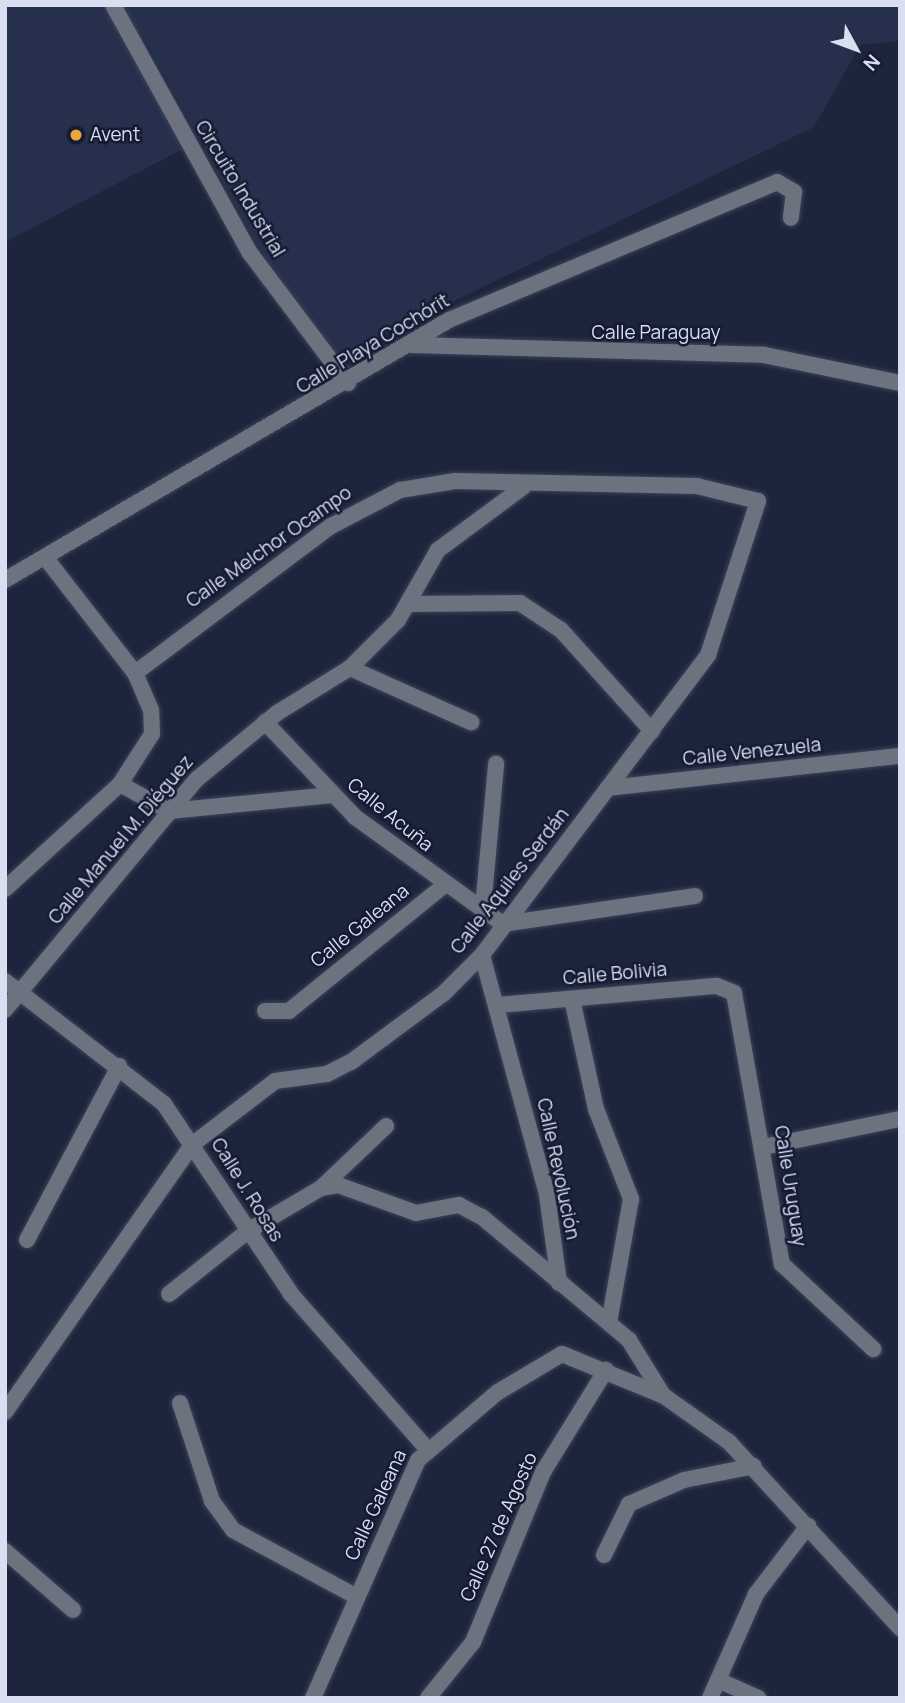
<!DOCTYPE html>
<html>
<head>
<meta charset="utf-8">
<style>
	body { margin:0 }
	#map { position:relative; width:905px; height:1703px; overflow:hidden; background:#1d253d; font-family:Manrope,sans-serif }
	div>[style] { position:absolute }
	.built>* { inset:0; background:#262f4c }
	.roads { filter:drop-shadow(0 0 2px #3b435a) drop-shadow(0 0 2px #3b435a) }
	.minor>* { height:16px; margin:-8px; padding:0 8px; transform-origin:8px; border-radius:8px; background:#6d727f }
	.dots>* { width:19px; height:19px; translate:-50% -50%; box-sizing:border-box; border:4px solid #141b33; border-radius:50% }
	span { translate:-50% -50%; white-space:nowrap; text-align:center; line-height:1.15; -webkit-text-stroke:5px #141b33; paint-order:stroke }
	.poi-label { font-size:19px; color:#d9dff0 }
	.left { translate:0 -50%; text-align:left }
	.street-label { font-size:19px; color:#d9dff0 }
	.frame { position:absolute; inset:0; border:7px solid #d9dff0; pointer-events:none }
	.north { position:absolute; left:821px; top:14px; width:70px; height:70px; -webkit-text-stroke:5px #141b33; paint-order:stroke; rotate:131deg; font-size:19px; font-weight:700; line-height:28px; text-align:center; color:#d9dff0 }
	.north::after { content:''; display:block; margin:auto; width:24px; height:32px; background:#d9dff0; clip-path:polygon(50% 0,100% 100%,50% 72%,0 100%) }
</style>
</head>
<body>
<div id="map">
	<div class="built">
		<div style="clip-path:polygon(5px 5px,900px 5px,900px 41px,860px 45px,814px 127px,338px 357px,264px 256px,140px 30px,181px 150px,5px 242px)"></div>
	</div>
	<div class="roads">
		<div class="minor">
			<div style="left:113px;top:5px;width:283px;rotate:61.1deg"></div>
			<div style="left:250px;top:253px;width:163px;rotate:53deg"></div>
			<div style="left:412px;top:345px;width:352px;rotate:1.6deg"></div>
			<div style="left:764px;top:355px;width:139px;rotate:11.6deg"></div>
			<div style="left:5px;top:580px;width:515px;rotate:-30.35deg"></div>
			<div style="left:449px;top:320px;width:356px;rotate:-22.8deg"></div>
			<div style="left:777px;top:182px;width:20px;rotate:30deg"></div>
			<div style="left:794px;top:192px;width:26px;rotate:97deg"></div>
			<div style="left:408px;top:604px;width:112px;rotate:-0.5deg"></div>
			<div style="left:520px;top:603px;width:49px;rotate:33.4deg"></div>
			<div style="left:561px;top:630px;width:136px;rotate:48deg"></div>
			<div style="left:350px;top:668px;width:133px;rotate:24.1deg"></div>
			<div style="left:265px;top:722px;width:131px;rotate:46.5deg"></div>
			<div style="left:355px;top:817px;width:183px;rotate:35.9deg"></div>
			<div style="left:503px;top:924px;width:194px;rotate:-8.3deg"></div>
			<div style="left:120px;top:784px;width:56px;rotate:28.9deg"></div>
			<div style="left:169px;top:811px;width:164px;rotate:-5.6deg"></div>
			<div style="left:608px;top:788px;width:294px;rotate:-6.3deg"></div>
			<div style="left:5px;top:889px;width:156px;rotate:-42.4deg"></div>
			<div style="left:120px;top:784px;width:59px;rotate:-57.4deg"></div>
			<div style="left:152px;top:734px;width:24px;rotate:-92deg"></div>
			<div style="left:151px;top:710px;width:40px;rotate:-113.4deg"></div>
			<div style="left:135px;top:673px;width:142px;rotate:-127.8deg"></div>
			<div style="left:483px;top:908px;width:145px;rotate:-84.8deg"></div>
			<div style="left:482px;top:955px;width:249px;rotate:74.8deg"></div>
			<div style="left:547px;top:1195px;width:89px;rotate:82.2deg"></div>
			<div style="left:5px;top:981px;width:201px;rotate:37.7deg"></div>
			<div style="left:164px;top:1104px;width:229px;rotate:56.2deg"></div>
			<div style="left:291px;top:1294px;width:206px;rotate:48.7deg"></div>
			<div style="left:572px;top:999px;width:113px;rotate:77.7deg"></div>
			<div style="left:596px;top:1109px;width:97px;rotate:68.7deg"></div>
			<div style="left:631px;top:1199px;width:126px;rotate:100.1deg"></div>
			<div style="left:498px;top:1005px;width:220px;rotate:-5deg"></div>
			<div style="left:717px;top:986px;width:18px;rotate:22deg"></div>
			<div style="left:734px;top:993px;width:275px;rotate:80deg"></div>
			<div style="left:782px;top:1264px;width:125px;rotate:43deg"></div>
			<div style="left:5px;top:1010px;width:300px;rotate:-50.3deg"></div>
			<div style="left:197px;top:779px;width:104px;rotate:-39.5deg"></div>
			<div style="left:277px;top:713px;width:86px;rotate:-31.7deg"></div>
			<div style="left:350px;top:668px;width:68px;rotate:-45deg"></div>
			<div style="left:398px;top:620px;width:81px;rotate:-60.3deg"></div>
			<div style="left:438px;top:550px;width:106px;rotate:-36.5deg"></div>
			<div style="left:265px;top:1011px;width:24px"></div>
			<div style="left:289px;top:1011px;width:202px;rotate:-39deg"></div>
			<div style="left:763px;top:1147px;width:140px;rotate:-11.6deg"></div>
			<div style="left:321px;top:1188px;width:90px;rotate:-43.6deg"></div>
			<div style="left:27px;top:1240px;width:197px;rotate:-62.1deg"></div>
			<div style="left:169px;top:1294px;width:101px;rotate:-38.6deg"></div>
			<div style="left:248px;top:1231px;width:85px;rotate:-30.5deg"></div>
			<div style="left:321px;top:1188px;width:17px;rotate:-10deg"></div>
			<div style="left:338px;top:1185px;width:83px;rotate:19.7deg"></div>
			<div style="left:416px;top:1213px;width:44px;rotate:-10.5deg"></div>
			<div style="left:459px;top:1205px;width:26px;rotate:28deg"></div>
			<div style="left:482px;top:1217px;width:192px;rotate:39.9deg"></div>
			<div style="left:629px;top:1340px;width:65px;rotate:58.3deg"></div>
			<div style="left:180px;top:1403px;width:103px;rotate:71.9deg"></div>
			<div style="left:212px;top:1501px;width:36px;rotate:54deg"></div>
			<div style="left:233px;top:1530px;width:141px;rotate:28.4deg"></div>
			<div style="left:5px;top:1412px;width:327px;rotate:-55deg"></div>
			<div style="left:193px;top:1144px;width:103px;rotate:-37.5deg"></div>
			<div style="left:275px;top:1081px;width:52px;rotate:-7.7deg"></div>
			<div style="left:327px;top:1074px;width:27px;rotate:-27deg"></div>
			<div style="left:351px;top:1062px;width:114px;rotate:-36.5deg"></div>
			<div style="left:443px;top:994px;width:55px;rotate:-45deg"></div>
			<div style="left:482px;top:955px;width:376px;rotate:-53deg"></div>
			<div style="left:708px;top:655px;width:162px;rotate:-72deg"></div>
			<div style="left:758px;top:501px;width:63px;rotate:-166.2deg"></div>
			<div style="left:697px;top:486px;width:242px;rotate:-178.8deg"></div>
			<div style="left:455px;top:481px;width:56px;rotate:170.7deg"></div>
			<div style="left:400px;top:490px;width:78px;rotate:152.4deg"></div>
			<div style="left:331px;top:526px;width:245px;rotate:143.1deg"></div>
			<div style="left:5px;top:1551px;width:90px;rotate:40.9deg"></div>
			<div style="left:604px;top:1555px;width:57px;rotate:-63.9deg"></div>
			<div style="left:629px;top:1504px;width:60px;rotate:-23.6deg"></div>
			<div style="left:684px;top:1480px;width:71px;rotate:-11.3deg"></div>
			<div style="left:718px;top:1680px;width:44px;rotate:24.2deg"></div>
			<div style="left:313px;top:1698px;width:260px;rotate:-66.2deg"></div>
			<div style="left:418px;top:1460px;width:105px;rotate:-40.4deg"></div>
			<div style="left:498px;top:1392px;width:74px;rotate:-30.7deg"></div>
			<div style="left:562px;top:1354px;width:110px;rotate:22.4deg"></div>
			<div style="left:664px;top:1396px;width:80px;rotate:35.3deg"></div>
			<div style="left:729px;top:1442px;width:253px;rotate:47.4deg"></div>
			<div style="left:428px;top:1698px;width:72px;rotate:-51.2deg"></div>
			<div style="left:473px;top:1642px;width:184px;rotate:-67.6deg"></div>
			<div style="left:543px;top:1472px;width:120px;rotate:-58.3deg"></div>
			<div style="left:710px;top:1698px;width:114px;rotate:-66.1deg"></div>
			<div style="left:756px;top:1594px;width:86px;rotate:-52.6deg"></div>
		</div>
	</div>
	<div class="dots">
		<div style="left:76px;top:135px;background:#f0a63e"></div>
	</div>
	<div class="poi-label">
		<span class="left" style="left:90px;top:135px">Avent</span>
	</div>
	<div class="street-label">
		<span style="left:240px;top:189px;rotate:59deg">Circuito Industrial</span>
		<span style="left:656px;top:333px">Calle Paraguay</span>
		<span style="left:373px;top:344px;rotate:-31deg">Calle Playa Cochórit</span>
		<span style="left:269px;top:547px;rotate:-35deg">Calle Melchor Ocampo</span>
		<span style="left:752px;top:752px;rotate:-6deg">Calle Venezuela</span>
		<span style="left:390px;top:815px;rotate:39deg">Calle Acuña</span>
		<span style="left:121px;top:840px;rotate:-50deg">Calle Manuel M. Diéguez</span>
		<span style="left:510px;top:881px;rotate:-52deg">Calle Aquiles Serdán</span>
		<span style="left:360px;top:926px;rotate:-39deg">Calle Galeana</span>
		<span style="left:615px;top:974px;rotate:-5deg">Calle Bolivia</span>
		<span style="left:558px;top:1169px;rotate:78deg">Calle Revolución</span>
		<span style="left:790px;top:1186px;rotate:81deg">Calle Uruguay</span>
		<span style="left:247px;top:1190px;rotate:58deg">Calle J. Rosas</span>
		<span style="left:376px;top:1505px;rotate:-65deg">Calle Galeana</span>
		<span style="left:499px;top:1527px;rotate:-66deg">Calle 27 de Agosto</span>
	</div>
	<div class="frame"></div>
	<div class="north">N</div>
</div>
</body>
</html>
